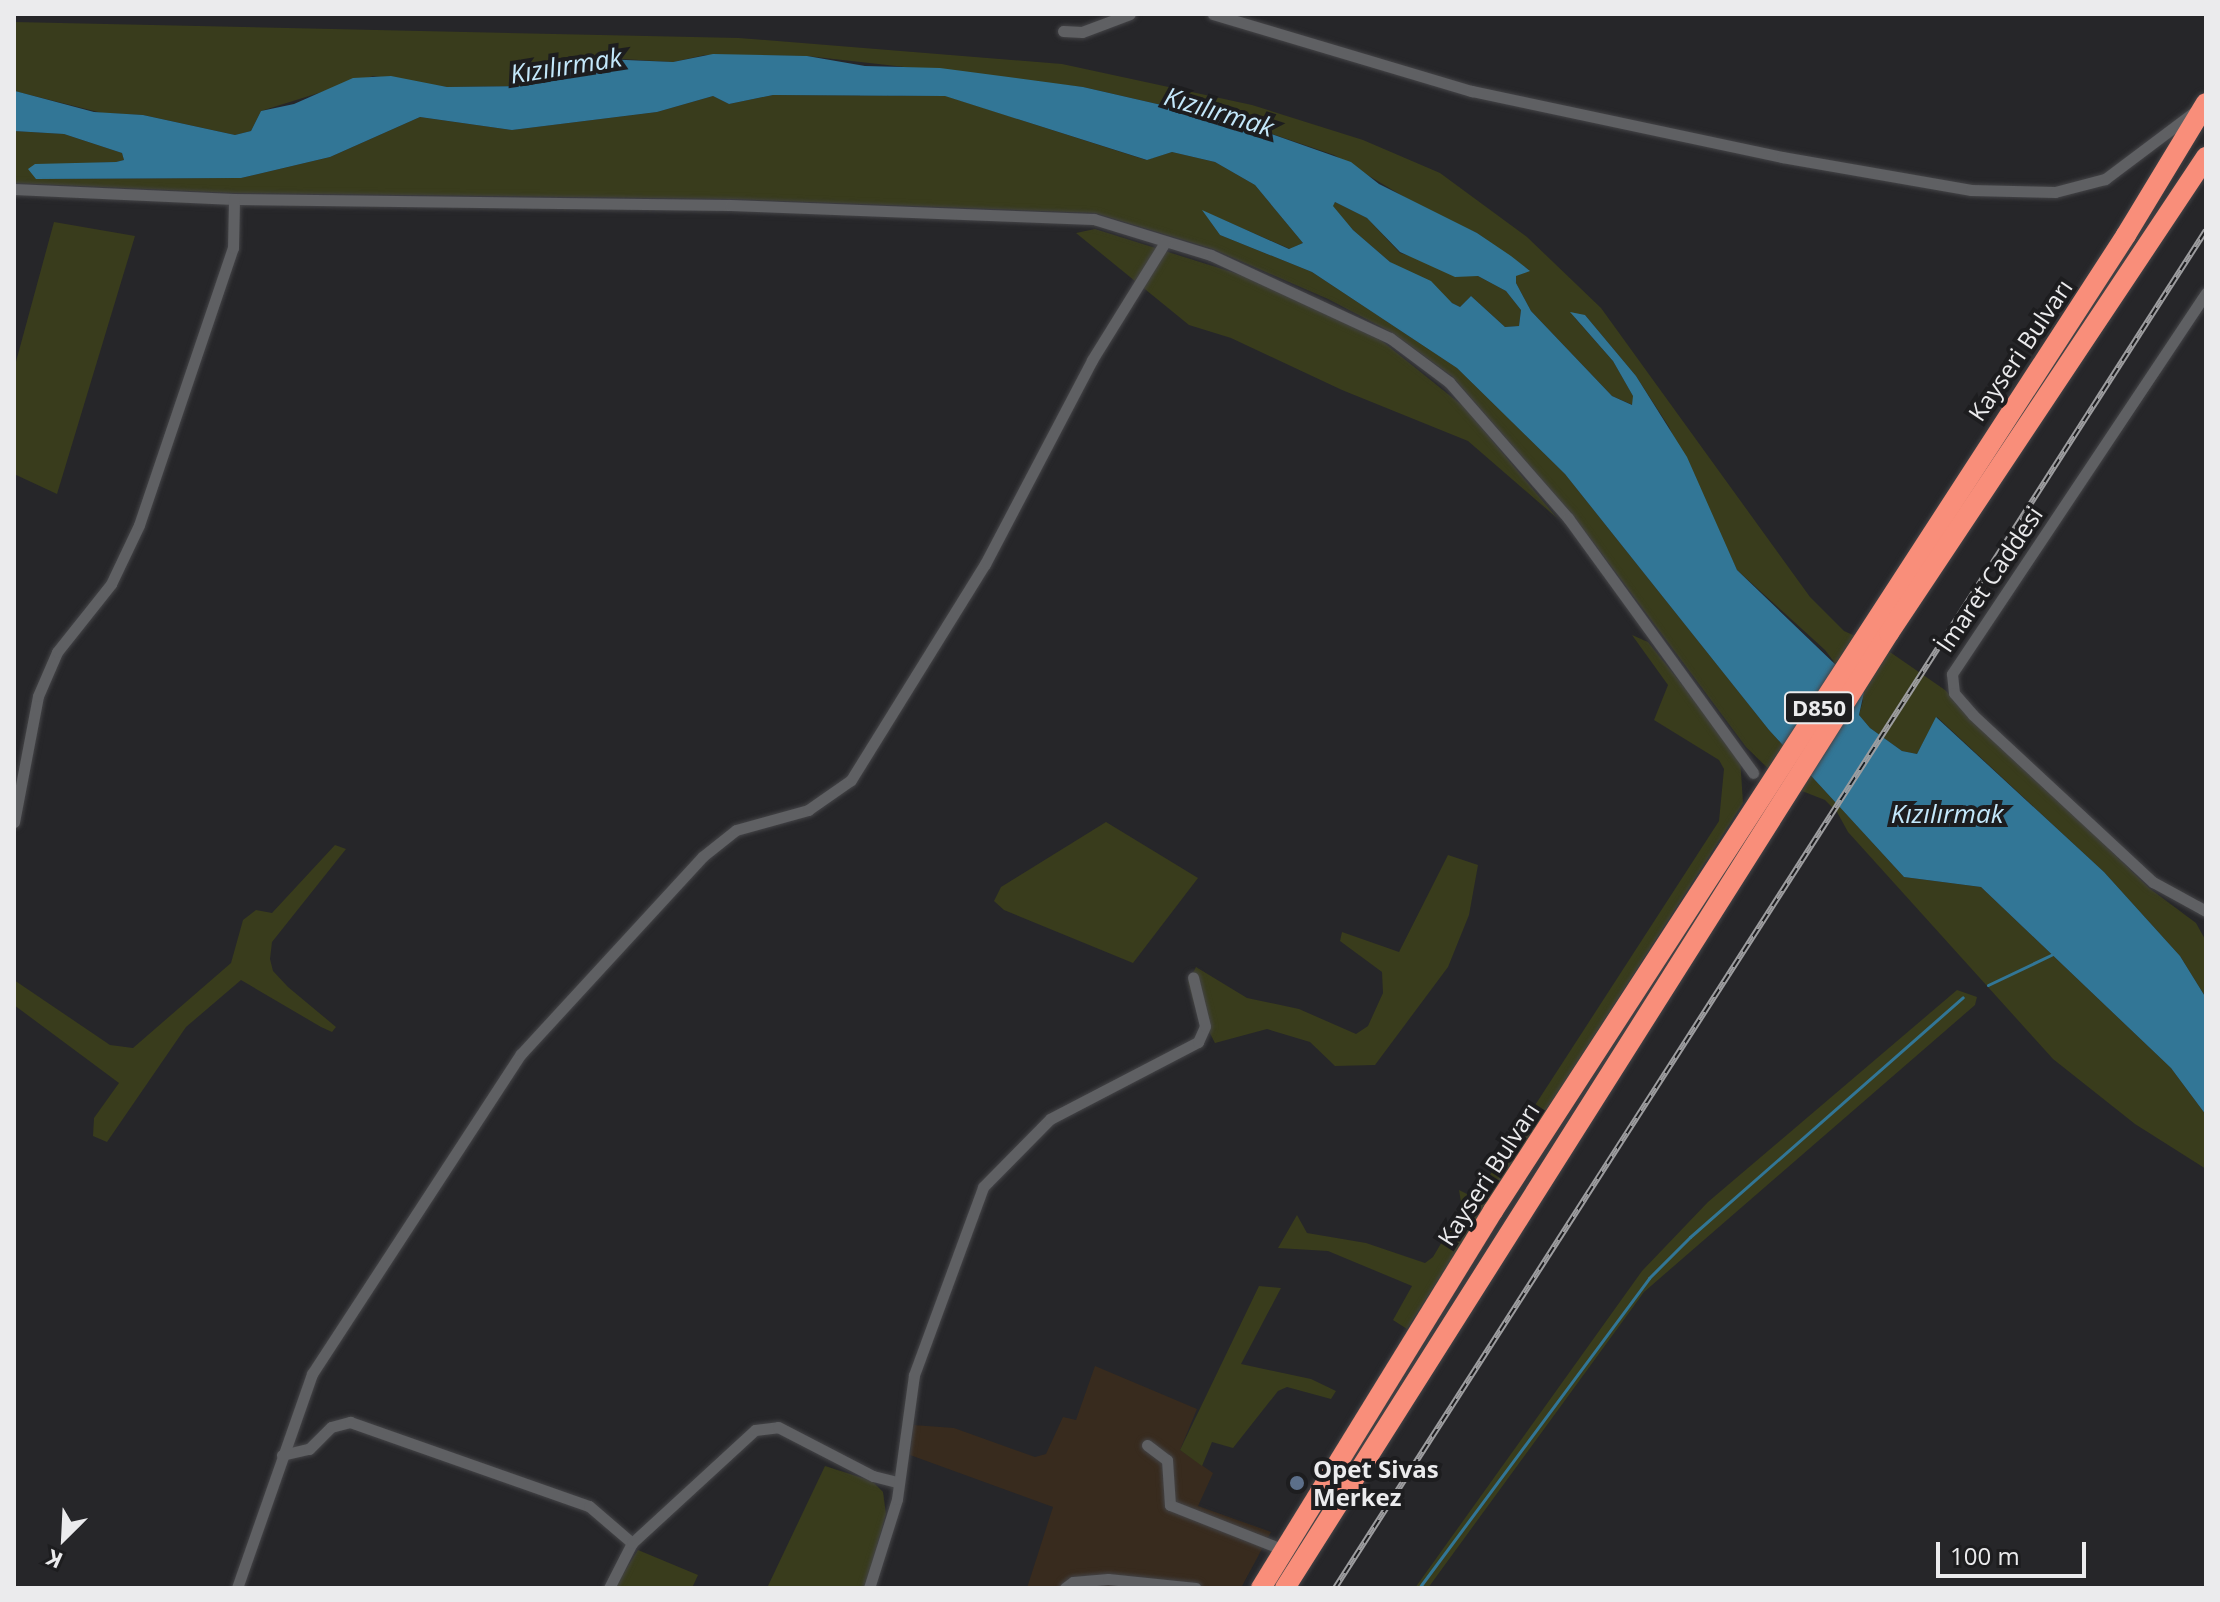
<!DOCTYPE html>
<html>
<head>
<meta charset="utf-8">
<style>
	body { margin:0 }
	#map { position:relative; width:2220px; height:1602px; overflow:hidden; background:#262629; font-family:"Open Sans",sans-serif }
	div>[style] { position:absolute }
	.industrial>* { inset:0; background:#382b1e }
	.green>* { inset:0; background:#393c1c }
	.water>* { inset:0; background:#327696 }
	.stream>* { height:3px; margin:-1.5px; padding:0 1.5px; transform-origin:1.5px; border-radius:1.5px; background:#327696 }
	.roads { filter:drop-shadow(0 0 2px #444447) drop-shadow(0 0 2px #444447) }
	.street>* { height:11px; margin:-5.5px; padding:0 5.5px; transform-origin:5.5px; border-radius:5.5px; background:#5f6063 }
	.highway>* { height:20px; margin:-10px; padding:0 10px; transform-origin:10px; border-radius:10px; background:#f98e7a }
	.rail>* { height:6px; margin-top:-3px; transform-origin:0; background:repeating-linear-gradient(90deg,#1d1d1f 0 9px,#9d9d9f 0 18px); box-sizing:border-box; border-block:2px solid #9d9d9f }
	.dots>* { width:22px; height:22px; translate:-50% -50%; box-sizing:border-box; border:4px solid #1d1d1f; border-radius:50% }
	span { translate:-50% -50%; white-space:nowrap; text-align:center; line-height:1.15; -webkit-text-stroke:8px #1d1d1f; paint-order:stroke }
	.shield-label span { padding:2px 6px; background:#1d1d1f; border:2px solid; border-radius:6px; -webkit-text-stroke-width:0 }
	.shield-label { font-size:22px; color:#ebebed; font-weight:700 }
	.street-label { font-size:24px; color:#ebebed }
	.poi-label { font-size:24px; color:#ebebed; font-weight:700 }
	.left { translate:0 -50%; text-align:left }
	.water-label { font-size:26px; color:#c4e8fb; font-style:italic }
	.frame { position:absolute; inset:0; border:16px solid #ebebed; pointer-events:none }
	.north { position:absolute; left:24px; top:1498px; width:80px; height:80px; -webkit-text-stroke:6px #1d1d1f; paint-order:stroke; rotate:204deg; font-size:22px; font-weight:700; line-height:32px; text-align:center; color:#ebebed }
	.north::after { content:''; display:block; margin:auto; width:28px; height:36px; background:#ebebed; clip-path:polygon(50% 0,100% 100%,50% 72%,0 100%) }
	.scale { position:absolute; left:1936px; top:1542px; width:150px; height:36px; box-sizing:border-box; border:4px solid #ebebed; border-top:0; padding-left:10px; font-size:24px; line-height:28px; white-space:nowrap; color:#ebebed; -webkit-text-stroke:6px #1d1d1f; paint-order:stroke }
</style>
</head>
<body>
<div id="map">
	<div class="industrial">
		<div style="clip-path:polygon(1095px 1366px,1197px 1409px,1180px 1450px,1213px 1473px,1198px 1506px,1271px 1532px,1241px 1588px,1027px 1588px,1053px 1507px,910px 1455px,913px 1425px,954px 1428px,1035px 1457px,1046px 1454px,1063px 1417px,1076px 1420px)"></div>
	</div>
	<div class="green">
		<div style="clip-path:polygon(14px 22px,739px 38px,1062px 64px,1252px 105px,1363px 140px,1440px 173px,1527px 237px,1601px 308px,1810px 597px,1844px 631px,1887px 650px,1945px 690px,2149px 888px,2196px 923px,2206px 941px,2206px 998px,2180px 956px,2104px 872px,1937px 717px,1917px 754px,1902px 751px,1870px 728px,1859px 715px,1863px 700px,1825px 650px,1737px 570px,1669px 427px,1636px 376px,1585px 315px,1575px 318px,1613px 361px,1633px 396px,1633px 405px,1612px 396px,1531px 311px,1516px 283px,1516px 275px,1529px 270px,1477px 233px,1436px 216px,1334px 155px,1240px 123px,1083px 87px,807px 56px,705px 55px,673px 62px,588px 57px,559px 69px,547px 82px,524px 86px,447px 87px,373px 76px,261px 111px,251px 131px,235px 135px,143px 115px,102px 113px,14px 91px)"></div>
		<div style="clip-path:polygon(773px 95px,946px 96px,1146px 160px,1172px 152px,1215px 162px,1255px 185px,1303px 243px,1290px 249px,1203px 211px,1220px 235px,1312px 272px,1457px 368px,1565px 474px,1769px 730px,1904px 877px,1981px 887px,2171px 1068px,2206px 1115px,2206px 1169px,2135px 1124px,2053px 1059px,1848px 832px,1837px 812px,1825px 800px,1784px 784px,1746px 747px,1573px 515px,1453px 377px,1393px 333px,1328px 299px,1213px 249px,1095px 213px,730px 199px,234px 193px,14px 183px,14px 131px,64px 134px,122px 153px,124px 160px,116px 162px,51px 165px,35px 171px,37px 179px,241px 178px,330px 157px,420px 117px,512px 130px,657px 112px,713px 96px,729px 104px)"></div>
		<div style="clip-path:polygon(1335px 202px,1367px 218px,1400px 253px,1478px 276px,1506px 291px,1521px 310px,1519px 326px,1505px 327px,1471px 296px,1460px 307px,1452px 303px,1390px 262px,1353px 230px,1332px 206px)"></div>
		<div style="clip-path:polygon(54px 222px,135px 236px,57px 494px,14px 474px,14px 369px)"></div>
		<div style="clip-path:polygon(1095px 229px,1254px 279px,1382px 341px,1464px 407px,1557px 518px,1468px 441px,1342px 390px,1231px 338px,1189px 325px,1076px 233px)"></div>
		<div style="clip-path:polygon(1632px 635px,1648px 642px,1740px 757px,1743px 803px,1407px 1329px,1393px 1320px,1412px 1286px,1328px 1251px,1278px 1248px,1297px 1215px,1307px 1233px,1366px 1243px,1425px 1263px,1433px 1257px,1462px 1208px,1459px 1190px,1475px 1198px,1719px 821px,1724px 769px,1719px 760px,1654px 720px,1668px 685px)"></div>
		<div style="clip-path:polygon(1106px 822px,1198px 878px,1133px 963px,1004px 910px,994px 901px,1001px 887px)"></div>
		<div style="clip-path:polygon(335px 845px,346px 849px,272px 942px,270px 959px,273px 971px,288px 987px,336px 1027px,332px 1032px,321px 1027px,241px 980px,186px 1027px,107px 1142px,93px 1136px,94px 1118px,119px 1083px,14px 1005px,14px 980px,110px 1045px,133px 1048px,231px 963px,243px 920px,256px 910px,272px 913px)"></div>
		<div style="clip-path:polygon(1448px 855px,1478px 865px,1469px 915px,1448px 967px,1375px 1065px,1335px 1066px,1310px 1042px,1267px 1029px,1215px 1043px,1193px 1001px,1188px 982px,1196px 967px,1247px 998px,1299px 1009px,1356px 1034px,1368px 1026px,1383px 993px,1382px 972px,1340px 941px,1342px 932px,1399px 952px)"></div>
		<div style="clip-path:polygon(1957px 990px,1977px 997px,1975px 1005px,1644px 1292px,1428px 1588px,1415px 1588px,1642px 1271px,1708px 1202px)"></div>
		<div style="clip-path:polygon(1259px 1286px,1281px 1288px,1241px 1364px,1311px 1379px,1336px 1391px,1331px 1399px,1287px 1387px,1278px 1391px,1233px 1448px,1212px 1442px,1202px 1466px,1180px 1450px)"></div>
		<div style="clip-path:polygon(825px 1466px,872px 1481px,883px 1492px,886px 1514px,865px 1588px,767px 1588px)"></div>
		<div style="clip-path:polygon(638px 1550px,698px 1575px,692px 1588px,614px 1588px)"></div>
	</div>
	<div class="water">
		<div style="clip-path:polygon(evenodd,713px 54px,807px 56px,865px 66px,940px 68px,1083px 87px,1240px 123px,1351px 162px,1379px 184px,1477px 233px,1511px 256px,1530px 271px,1516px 276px,1516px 283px,1531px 311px,1612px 396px,1632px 405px,1633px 396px,1613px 361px,1570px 312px,1585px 315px,1636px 376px,1687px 457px,1737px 570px,1864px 692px,1859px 715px,1870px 728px,1902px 751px,1917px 754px,1936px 717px,2104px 872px,2180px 956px,2206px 998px,2206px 1115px,2171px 1068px,1981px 887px,1904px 877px,1769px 730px,1565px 474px,1457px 368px,1312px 272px,1220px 235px,1202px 210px,1289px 249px,1303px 243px,1255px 185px,1215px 162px,1172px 152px,1147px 160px,945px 96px,773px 95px,729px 104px,713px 96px,657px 112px,512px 130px,420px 117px,330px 157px,241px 178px,36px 179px,28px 169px,35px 164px,116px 162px,124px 160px,122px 153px,64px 134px,14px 131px,15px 91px,94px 112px,143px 115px,235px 135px,251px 131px,261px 111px,294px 104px,353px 78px,391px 76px,447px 87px,524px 86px,547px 82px,579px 58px,673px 62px,713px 54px,1335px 202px,1367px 218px,1400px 252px,1455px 277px,1478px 276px,1506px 291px,1521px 310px,1519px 326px,1505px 327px,1471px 296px,1460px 307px,1452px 303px,1431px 281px,1390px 262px,1353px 230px,1333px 206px,1335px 202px)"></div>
	</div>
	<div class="stream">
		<div style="left:1988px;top:985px;width:72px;rotate:-25.5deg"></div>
		<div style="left:1419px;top:1588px;width:386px;rotate:-53.4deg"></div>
		<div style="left:1649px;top:1278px;width:58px;rotate:-45deg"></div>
		<div style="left:1690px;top:1237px;width:363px;rotate:-41.3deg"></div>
	</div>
	<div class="roads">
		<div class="street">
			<div style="left:1213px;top:14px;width:270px;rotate:16.6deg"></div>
			<div style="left:1472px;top:91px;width:317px;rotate:12deg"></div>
			<div style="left:1782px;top:157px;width:192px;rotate:9.9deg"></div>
			<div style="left:1971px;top:190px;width:84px;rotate:1.4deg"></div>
			<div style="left:2055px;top:192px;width:52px;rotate:-14.6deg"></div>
			<div style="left:2105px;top:179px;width:110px;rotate:-36.9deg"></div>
			<div style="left:1063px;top:31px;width:19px;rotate:3deg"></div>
			<div style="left:1082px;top:32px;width:51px;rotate:-20.6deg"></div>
			<div style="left:14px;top:189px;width:220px;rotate:2.6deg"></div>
			<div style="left:234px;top:199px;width:496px;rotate:0.7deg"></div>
			<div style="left:730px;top:205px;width:364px;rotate:2.2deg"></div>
			<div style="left:1094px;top:219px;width:122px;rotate:17.1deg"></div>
			<div style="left:1211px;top:255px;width:197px;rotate:24.9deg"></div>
			<div style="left:1390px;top:338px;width:74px;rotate:36.7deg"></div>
			<div style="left:1449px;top:382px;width:181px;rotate:48.8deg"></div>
			<div style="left:1568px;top:518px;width:315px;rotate:54deg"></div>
			<div style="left:2206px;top:293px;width:458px;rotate:123.7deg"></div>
			<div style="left:1952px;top:674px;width:19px;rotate:84deg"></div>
			<div style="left:1954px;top:693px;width:29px;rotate:49deg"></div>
			<div style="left:1973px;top:715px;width:246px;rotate:42.9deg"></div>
			<div style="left:2153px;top:882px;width:60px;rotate:28.7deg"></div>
			<div style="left:14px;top:822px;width:128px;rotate:-79.2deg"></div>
			<div style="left:38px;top:696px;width:48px;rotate:-66.6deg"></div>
			<div style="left:57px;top:652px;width:87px;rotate:-51.5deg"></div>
			<div style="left:111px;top:584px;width:65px;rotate:-64.6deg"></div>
			<div style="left:139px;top:525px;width:293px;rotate:-71.3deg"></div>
			<div style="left:233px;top:248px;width:49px;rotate:-88.8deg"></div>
			<div style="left:1147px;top:1445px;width:25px;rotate:37deg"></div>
			<div style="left:1167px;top:1460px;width:45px;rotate:86.2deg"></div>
			<div style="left:1170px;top:1505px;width:123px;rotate:21.5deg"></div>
			<div style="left:282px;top:1455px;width:28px;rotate:-13deg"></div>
			<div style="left:309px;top:1449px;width:31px;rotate:-45deg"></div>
			<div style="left:331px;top:1427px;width:20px;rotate:-15deg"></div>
			<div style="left:350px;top:1422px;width:253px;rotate:19.4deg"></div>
			<div style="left:589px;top:1506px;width:57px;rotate:40.7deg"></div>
			<div style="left:237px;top:1588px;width:227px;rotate:-70.7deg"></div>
			<div style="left:312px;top:1374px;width:382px;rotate:-56.9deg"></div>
			<div style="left:521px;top:1054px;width:268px;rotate:-47.4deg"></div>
			<div style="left:702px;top:857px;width:43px;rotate:-38.5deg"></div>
			<div style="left:736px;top:830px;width:75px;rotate:-15.5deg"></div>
			<div style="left:808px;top:810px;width:52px;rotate:-34.9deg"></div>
			<div style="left:851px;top:780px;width:254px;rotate:-58.2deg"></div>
			<div style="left:985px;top:564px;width:230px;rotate:-62.3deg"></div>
			<div style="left:1092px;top:360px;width:137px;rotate:-58.2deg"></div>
			<div style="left:609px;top:1588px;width:51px;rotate:-62.9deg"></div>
			<div style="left:632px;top:1543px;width:167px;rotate:-42.6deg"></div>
			<div style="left:755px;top:1430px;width:23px;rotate:-7deg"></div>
			<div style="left:778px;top:1427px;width:107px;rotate:27.3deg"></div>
			<div style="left:873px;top:1476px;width:25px;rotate:14deg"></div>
			<div style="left:869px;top:1588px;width:93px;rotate:-72.5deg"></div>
			<div style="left:897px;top:1499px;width:125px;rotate:-82.2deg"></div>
			<div style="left:914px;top:1375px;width:200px;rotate:-69.8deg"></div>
			<div style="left:983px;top:1187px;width:95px;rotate:-45.4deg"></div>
			<div style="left:1050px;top:1119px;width:167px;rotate:-27.5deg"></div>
			<div style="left:1198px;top:1042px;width:17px;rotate:-66deg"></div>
			<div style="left:1205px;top:1026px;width:50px;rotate:-103.8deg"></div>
			<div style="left:1065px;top:1588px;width:10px;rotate:-37deg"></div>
			<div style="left:1073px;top:1582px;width:35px;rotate:-5deg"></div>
			<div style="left:1108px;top:1579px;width:88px;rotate:5.8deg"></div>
		</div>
		<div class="highway">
			<div style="left:1261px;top:1588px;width:443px;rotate:-58.4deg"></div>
			<div style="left:1493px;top:1211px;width:1163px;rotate:-57.03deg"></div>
			<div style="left:2126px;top:235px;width:154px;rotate:-58.8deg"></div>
			<div style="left:1285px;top:1588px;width:1130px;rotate:-57.69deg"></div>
			<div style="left:1889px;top:633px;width:572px;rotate:-56.34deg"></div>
		</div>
	</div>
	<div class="rail">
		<div style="left:1335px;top:1588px;width:1613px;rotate:-57.32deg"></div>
	</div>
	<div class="dots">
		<div style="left:1297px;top:1483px;background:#5c6f8a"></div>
	</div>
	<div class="shield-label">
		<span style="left:1819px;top:708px">D850</span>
	</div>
	<div class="street-label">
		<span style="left:2020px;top:350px;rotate:-56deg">Kayseri Bulvarı</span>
		<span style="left:1989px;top:579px;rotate:-56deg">İmaret Caddesi</span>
		<span style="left:1488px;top:1174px;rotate:-57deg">Kayseri Bulvarı</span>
	</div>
	<div class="poi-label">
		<span class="left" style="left:1313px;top:1483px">Opet Sivas<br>Merkez</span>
	</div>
	<div class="water-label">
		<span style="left:566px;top:66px;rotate:-9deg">Kızılırmak</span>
		<span style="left:1219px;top:112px;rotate:17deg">Kızılırmak</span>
		<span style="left:1947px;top:814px">Kızılırmak</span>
	</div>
	<div class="frame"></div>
	<div class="north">K</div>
	<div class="scale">100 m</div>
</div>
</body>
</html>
